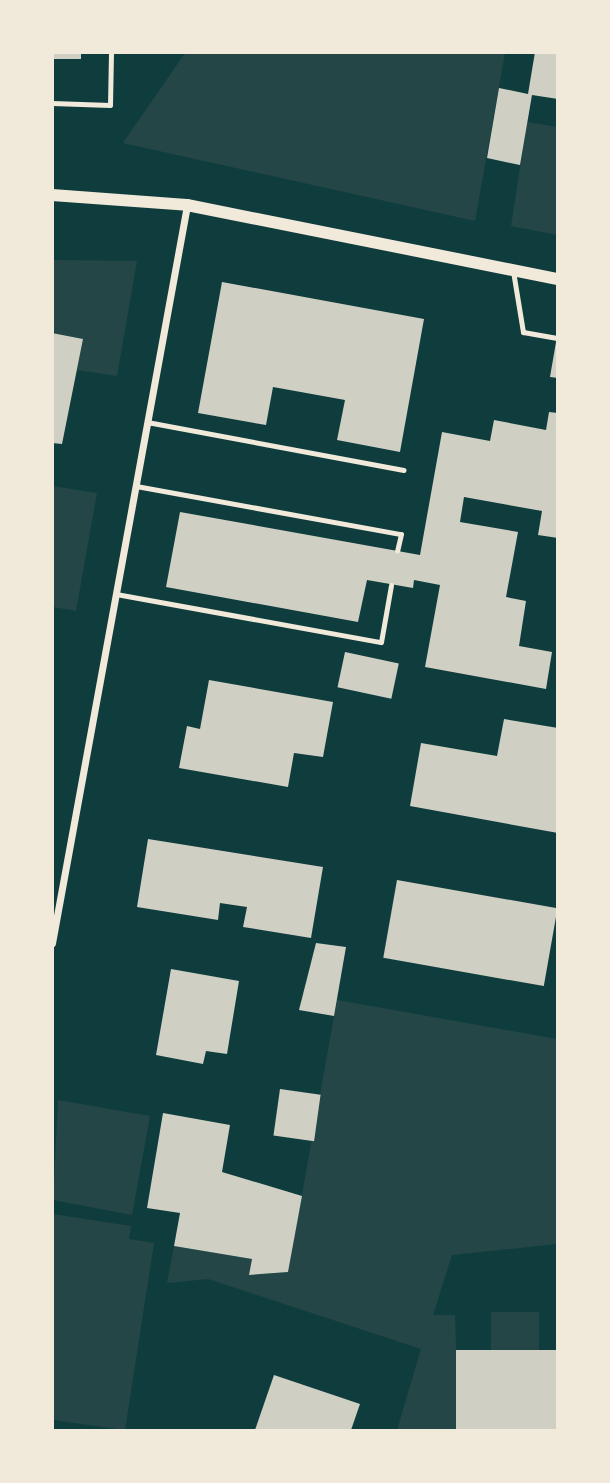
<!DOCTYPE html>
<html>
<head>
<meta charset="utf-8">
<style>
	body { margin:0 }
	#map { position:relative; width:610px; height:1483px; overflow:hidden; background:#0f3d3e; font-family:"Roboto Serif",serif }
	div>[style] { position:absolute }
	.green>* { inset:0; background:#244646; transform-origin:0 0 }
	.building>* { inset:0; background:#cfcfc3; transform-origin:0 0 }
	.service>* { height:5px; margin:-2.5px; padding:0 2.5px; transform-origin:2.5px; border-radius:2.5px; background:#f1e9da }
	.minor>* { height:7px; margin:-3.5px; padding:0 3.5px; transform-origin:3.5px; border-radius:3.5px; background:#f1e9da }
	.tertiary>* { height:12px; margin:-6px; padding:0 6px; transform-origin:6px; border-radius:6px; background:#f1e9da }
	span { translate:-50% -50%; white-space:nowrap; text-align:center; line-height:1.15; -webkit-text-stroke:5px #f1e9da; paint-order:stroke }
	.frame { position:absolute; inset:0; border:54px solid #f1e9da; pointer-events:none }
</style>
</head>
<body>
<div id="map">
	<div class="green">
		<div style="clip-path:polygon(185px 53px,505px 53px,475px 221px,123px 143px)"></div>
		<div style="clip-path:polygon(527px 122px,557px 127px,557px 235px,511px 226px)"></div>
		<div style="clip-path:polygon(53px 260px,137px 261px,117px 376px,77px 370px,83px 339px,53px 333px)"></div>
		<div style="clip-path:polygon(53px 486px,97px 493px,76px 611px,53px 607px)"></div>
		<div style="clip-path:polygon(337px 1000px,557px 1039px,557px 1244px,452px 1255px,433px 1315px,455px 1315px,459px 1430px,397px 1430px,421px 1349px,208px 1279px,167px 1283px,174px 1246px,252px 1259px,249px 1275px,288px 1272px)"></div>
		<div style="clip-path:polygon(58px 1100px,150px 1116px,132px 1215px,53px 1200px)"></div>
		<div style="clip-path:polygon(53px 1214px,131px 1226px,129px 1239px,154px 1243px,125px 1430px,53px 1420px)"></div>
		<div style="left:539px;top:1312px;width:39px;height:48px;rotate:90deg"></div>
	</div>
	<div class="building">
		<div style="left:52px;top:52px;width:29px;height:7px"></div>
		<div style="clip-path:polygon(535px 52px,558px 52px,558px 99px,532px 95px,520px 165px,487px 158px,499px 88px,528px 94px)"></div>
		<div style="clip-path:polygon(222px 282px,424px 319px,400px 452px,337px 440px,345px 400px,273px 387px,266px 425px,198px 413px)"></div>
		<div style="clip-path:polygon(52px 333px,83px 339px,62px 444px,52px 443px)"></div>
		<div style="clip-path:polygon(556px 342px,558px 342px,558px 378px,550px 377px)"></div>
		<div style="clip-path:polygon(549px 412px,558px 413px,558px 538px,538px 535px,542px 511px,464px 497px,460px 522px,518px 532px,506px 597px,526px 601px,519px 646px,552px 652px,546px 689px,425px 667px,440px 585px,414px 580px,413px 588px,367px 580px,358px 622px,166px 587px,180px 512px,420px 555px,442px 432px,490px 441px,494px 420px,546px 430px)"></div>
		<div style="left:345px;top:652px;width:55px;height:36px;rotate:12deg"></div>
		<div style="clip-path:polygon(209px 680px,333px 702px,323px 757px,294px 753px,288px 787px,179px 768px,187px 726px,200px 729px)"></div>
		<div style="clip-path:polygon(504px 719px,558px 728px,558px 833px,410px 806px,421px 743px,497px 756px)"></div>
		<div style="clip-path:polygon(148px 839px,323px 867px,311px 938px,243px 927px,247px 907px,220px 903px,218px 920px,137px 907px)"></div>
		<div style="left:397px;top:880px;width:163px;height:79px;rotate:10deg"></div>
		<div style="clip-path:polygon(316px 943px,346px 947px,334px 1016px,299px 1010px)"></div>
		<div style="clip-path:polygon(171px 969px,239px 981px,227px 1054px,206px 1051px,203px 1064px,156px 1055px)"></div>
		<div style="left:280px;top:1089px;width:41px;height:47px;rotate:8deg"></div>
		<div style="clip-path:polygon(163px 1113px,230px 1125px,222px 1172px,302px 1196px,288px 1272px,249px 1275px,252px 1259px,174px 1246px,180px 1213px,147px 1208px)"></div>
		<div style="left:558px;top:1350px;width:80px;height:102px;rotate:90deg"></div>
		<div style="clip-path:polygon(274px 1375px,360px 1404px,351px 1430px,255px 1430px)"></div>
	</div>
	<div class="service">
		<div style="left:52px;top:103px;width:58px;rotate:2deg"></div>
		<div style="left:110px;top:105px;width:53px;rotate:-88.9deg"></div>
		<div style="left:513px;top:271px;width:62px;rotate:80.7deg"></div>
		<div style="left:523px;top:332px;width:36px;rotate:10deg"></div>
		<div style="left:147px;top:422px;width:261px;rotate:10.6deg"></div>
		<div style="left:136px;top:486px;width:269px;rotate:10.3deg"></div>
		<div style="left:401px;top:534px;width:17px;rotate:103deg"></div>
		<div style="left:116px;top:594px;width:269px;rotate:10.3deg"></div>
		<div style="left:381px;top:642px;width:58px;rotate:-80deg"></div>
	</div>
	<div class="minor">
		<div style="left:52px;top:943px;width:750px;rotate:-79.63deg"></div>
	</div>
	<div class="tertiary">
		<div style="left:52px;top:195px;width:135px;rotate:4.2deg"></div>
		<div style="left:187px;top:205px;width:378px;rotate:11.3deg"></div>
	</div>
	<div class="frame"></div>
</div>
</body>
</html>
